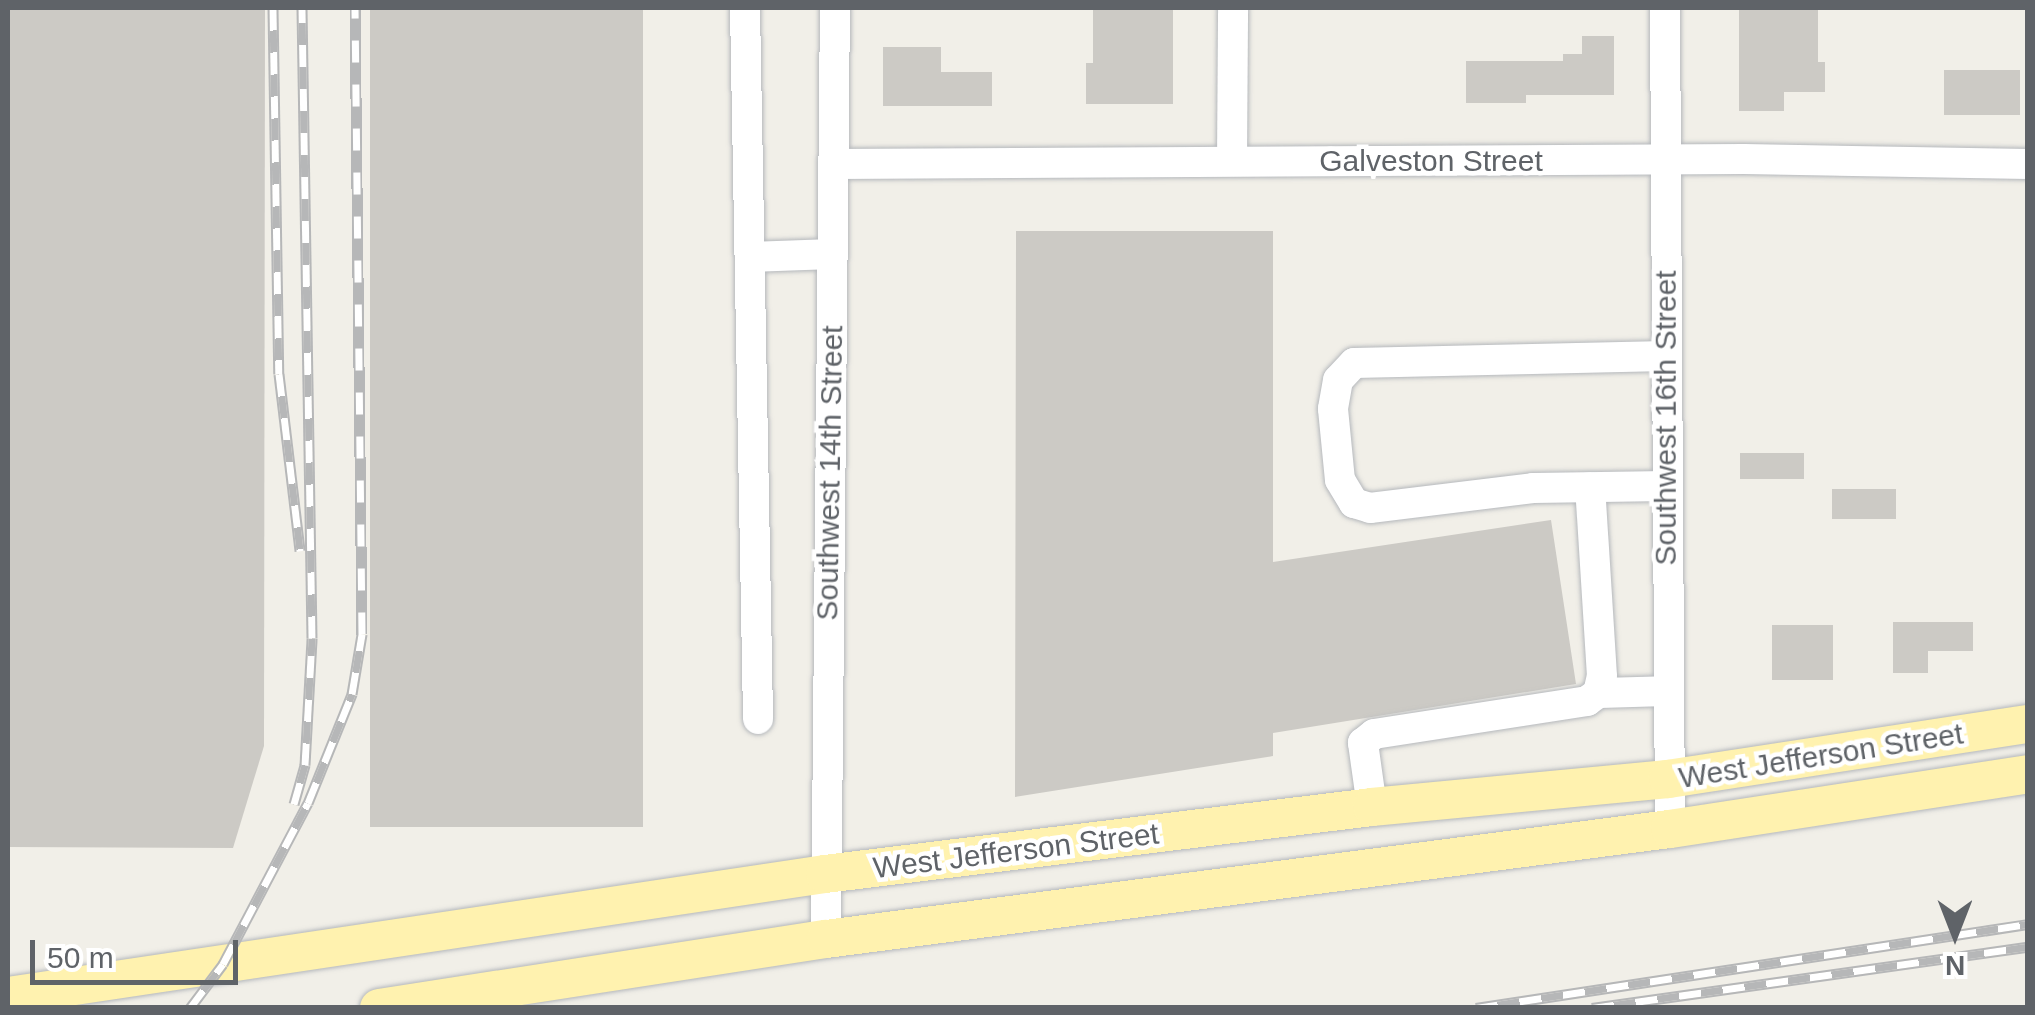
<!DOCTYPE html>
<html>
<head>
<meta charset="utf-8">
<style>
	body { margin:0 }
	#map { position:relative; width:2035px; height:1015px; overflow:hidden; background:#f1efe8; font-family:Arial,sans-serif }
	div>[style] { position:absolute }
	.building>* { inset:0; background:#cccac5; transform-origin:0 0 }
	.roads { filter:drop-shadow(0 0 2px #b5b8bc) drop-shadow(0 0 2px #b5b8bc) }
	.minor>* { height:30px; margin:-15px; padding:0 15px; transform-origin:15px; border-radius:15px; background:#fff }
	.major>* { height:38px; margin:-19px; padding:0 19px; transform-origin:19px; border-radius:19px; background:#fff2af }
	.rail>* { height:11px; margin-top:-5.5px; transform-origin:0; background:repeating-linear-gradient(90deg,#fff 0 22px,#b6b7b8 0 44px); box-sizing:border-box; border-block:2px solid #b6b7b8 }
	span { translate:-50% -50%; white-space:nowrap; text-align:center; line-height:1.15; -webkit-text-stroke:9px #fff; paint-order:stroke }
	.street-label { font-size:30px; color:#5f6368 }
	.frame { position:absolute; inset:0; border:10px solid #5f6368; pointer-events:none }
	.north { position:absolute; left:1905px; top:885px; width:100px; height:100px; -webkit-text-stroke:8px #fff; paint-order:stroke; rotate:180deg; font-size:28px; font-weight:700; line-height:40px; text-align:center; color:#5f6368 }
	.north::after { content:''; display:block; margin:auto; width:35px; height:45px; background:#5f6368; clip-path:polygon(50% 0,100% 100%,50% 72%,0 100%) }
	.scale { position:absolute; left:30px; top:940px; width:208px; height:45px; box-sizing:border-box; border:5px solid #5f6368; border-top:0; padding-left:12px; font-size:30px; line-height:35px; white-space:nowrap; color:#5f6368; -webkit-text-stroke:8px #fff; paint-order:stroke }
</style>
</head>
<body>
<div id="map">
	<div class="building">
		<div style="clip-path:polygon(8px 8px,265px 8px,264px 746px,233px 848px,8px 847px)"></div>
		<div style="left:370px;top:8px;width:273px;height:819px"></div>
		<div style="clip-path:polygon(1093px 8px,1173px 8px,1173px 104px,1086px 104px,1086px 63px,1093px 63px)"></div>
		<div style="clip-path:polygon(1739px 8px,1818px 8px,1818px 62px,1825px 62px,1825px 92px,1784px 92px,1784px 111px,1739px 111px)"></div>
		<div style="clip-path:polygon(1582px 36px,1614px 36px,1614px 95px,1526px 95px,1526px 103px,1466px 103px,1466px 61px,1563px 61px,1563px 54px,1582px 54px)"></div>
		<div style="clip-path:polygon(883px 47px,941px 47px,941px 72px,992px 72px,992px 106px,883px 106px)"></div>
		<div style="left:1944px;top:70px;width:76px;height:45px"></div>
		<div style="clip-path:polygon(1016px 231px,1273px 231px,1273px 562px,1551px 520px,1576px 684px,1273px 733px,1273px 756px,1015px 797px)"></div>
		<div style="left:1740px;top:453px;width:64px;height:26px"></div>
		<div style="left:1832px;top:489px;width:64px;height:30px"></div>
		<div style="clip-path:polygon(1893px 622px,1973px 622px,1973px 651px,1928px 651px,1928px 673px,1893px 673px)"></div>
		<div style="left:1772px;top:625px;width:61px;height:55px"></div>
	</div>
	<div class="roads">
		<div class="minor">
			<div style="left:745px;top:8px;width:711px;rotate:88.95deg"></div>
			<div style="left:1665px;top:8px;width:821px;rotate:89.65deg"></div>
			<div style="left:1232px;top:161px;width:153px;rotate:-89.6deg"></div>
			<div style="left:834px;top:164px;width:910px;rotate:-0.31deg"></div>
			<div style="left:1744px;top:159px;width:284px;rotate:1deg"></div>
			<div style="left:750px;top:257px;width:82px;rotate:-2.1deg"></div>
			<div style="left:1666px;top:356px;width:312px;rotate:178.7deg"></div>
			<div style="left:1354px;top:363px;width:23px;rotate:133deg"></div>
			<div style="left:1338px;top:380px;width:29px;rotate:100deg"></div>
			<div style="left:1333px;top:409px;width:71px;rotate:84.4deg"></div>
			<div style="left:1340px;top:480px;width:27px;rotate:59deg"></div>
			<div style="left:1354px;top:503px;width:17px;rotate:17deg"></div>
			<div style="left:1370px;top:508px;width:164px;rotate:-7deg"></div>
			<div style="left:1533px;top:488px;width:134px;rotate:-0.9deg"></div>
			<div style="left:1598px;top:693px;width:70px;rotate:-1.6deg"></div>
			<div style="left:1372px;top:807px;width:65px;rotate:-98deg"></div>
			<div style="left:1363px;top:743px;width:14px;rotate:-39deg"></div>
			<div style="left:1374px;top:734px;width:216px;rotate:-8.8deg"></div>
			<div style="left:1587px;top:701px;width:14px;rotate:-36deg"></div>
			<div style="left:1598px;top:693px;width:17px;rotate:-77deg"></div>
			<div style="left:1602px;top:676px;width:189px;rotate:-93.6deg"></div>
			<div style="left:826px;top:939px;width:931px;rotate:-89.45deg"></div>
		</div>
		<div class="major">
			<div style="left:8px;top:996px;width:826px;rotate:-8.49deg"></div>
			<div style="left:825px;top:874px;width:551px;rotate:-6.98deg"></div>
			<div style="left:1372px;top:807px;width:297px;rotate:-5.4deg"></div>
			<div style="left:1668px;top:779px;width:364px;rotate:-8.7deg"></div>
			<div style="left:379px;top:1008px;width:452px;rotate:-8.8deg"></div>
			<div style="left:826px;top:939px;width:851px;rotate:-7.43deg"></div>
			<div style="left:1670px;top:829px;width:362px;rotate:-8.7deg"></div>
		</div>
	</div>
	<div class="rail">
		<div style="left:273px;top:8px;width:366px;rotate:89.1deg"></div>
		<div style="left:279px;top:374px;width:178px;rotate:83.2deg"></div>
		<div style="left:294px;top:804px;width:41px;rotate:-74.2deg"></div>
		<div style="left:305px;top:765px;width:127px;rotate:-86.8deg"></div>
		<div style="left:312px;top:638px;width:630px;rotate:-90.91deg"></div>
		<div style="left:190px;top:1008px;width:55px;rotate:-53.1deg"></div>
		<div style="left:223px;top:964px;width:182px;rotate:-62.2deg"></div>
		<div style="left:308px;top:803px;width:118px;rotate:-68deg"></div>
		<div style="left:352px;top:694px;width:61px;rotate:-80.5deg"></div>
		<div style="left:362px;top:634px;width:626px;rotate:-90.64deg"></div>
		<div style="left:1476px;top:1008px;width:558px;rotate:-8.65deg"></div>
		<div style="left:1592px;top:1008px;width:440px;rotate:-8deg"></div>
	</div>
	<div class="street-label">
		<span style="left:1431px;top:161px">Galveston Street</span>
		<span style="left:1666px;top:418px;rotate:-90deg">Southwest 16th Street</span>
		<span style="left:830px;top:473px;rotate:-89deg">Southwest 14th Street</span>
		<span style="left:1821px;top:756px;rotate:-9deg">West Jefferson Street</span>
		<span style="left:1016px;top:851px;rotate:-7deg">West Jefferson Street</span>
	</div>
	<div class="frame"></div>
	<div class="north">N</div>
	<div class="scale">50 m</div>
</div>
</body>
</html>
